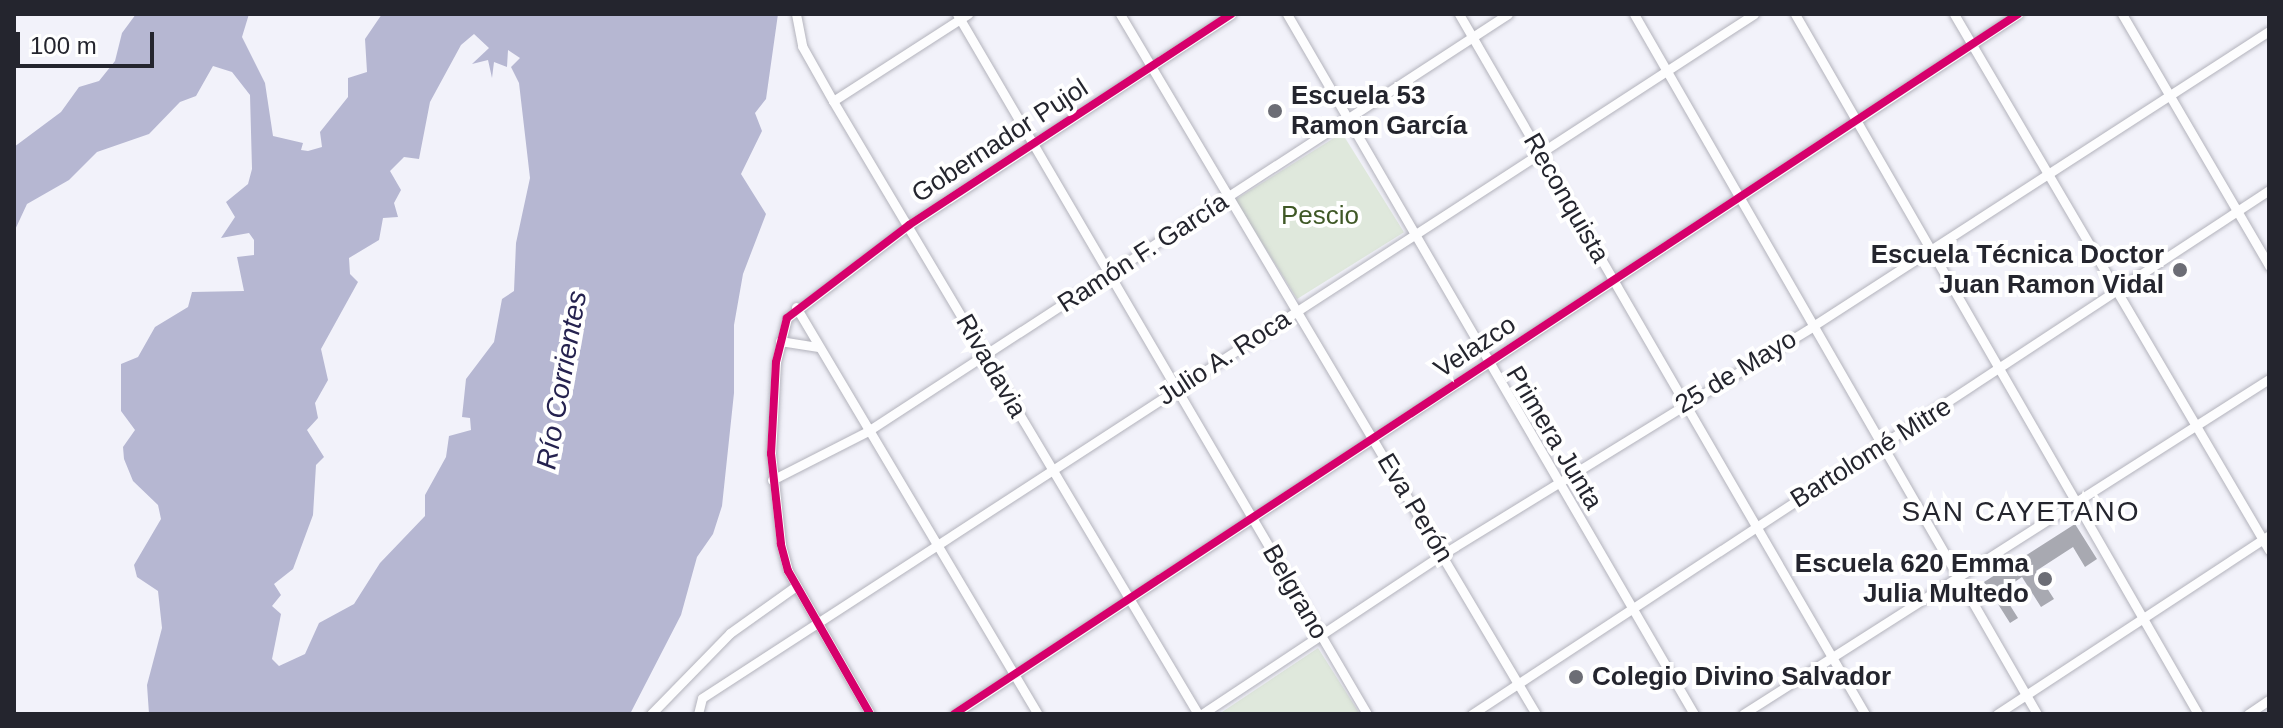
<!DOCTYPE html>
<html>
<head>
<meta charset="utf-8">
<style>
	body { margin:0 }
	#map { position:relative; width:2283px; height:728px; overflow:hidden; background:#f2f2fa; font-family:Arial,sans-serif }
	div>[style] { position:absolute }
	.green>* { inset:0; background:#dfe8dc; transform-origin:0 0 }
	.water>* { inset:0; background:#b6b7d2 }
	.building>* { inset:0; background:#a8a9b1 }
	.roads { filter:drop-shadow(0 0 2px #b3b3bc) drop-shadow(0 0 2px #b3b3bc) }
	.minor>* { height:9px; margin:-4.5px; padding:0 4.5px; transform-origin:4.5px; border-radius:4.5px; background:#fdfdfe }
	.cycleway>* { height:8px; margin:-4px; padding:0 4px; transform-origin:4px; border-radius:4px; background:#d6006c }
	.dots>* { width:22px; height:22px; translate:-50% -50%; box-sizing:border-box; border:4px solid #fff; border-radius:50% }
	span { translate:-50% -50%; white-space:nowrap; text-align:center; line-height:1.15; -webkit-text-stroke:8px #fff; paint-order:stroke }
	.poi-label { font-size:26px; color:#24252e; font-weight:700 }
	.left { translate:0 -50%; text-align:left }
	.right { translate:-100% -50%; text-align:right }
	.street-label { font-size:26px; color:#24252e }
	.park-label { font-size:26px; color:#3f5826 }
	.water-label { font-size:28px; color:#25224f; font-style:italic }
	.neighbourhood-label { font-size:28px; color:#24252e; letter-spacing:2px }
	.frame { position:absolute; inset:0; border:16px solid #24252e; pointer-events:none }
	.scale { position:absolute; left:16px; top:32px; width:138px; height:36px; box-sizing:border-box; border:4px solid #24252e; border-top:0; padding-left:10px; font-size:24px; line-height:28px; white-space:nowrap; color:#24252e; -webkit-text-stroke:6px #fff; paint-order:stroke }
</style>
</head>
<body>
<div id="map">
	<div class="green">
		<div style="left:1342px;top:133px;width:117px;height:126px;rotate:58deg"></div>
		<div style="clip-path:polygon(1318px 648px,1360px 714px,1219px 714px)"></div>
	</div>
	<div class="water">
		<div style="clip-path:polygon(evenodd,136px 14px,249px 14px,242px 37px,265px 83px,273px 136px,303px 143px,301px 150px,308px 151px,322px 147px,320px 132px,348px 97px,348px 78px,367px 72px,365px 39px,382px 14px,778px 14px,766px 99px,755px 113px,762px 131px,741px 174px,766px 214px,743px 274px,734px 325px,734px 393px,722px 506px,713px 534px,697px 557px,681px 615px,630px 714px,149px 714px,147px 685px,162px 628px,158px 591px,137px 577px,134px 565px,161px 519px,158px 505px,133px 481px,124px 459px,123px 447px,135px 430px,121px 411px,121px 364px,138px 357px,155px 327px,188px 307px,192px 292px,244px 291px,237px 257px,254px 255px,254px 240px,249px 233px,221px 238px,235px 217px,226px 202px,248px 184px,252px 169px,250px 95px,232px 72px,213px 66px,196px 96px,180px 102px,149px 134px,97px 152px,69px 180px,27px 204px,14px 232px,14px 147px,61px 112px,79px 87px,99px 81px,115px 61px,122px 33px,136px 14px,474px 34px,489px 48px,472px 64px,488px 60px,492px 78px,494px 62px,507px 67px,508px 50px,520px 58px,511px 67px,519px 83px,530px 178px,516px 243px,514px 291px,502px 299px,494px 342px,466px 379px,462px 417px,470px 418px,471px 430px,449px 436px,446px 457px,425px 495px,425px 516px,380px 563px,354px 604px,319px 623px,305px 654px,279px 666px,272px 659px,281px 614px,272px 606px,281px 595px,274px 584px,293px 569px,313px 515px,316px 465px,324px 457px,307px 430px,318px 418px,315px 403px,328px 380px,321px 349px,358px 282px,350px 274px,349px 258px,379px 240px,383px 218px,398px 217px,394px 203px,401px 190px,390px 171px,404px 157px,419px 159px,430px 102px,461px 45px,474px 34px)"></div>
	</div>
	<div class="building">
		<div style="clip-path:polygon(2075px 524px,2097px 559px,2085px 567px,2073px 547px,2036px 571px,2054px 599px,2041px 607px,2022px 577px,2001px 591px,2018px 618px,2010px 623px,1984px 582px)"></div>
	</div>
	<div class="roads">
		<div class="minor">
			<div style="left:796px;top:14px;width:33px;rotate:79deg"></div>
			<div style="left:802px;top:46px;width:63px;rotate:60.6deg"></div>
			<div style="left:833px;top:101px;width:713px;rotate:59.23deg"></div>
			<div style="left:957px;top:14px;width:811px;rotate:59.64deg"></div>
			<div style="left:1120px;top:14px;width:814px;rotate:59.28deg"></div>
			<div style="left:1287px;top:14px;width:810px;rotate:59.83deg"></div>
			<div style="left:1459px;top:14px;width:809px;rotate:59.89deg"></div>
			<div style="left:1634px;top:14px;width:808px;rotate:60.07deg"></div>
			<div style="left:1795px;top:14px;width:808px;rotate:60.07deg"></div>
			<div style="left:1954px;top:14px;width:622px;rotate:59.56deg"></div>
			<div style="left:2122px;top:14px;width:292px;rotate:59.7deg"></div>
			<div style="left:833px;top:101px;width:161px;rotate:-32.8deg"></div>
			<div style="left:796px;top:307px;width:474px;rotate:59.3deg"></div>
			<div style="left:780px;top:341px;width:39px;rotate:9deg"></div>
			<div style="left:772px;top:480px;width:108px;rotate:-27deg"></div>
			<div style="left:868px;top:431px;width:764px;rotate:-33.09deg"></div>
			<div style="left:651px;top:714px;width:113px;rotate:-45.7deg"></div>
			<div style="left:730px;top:633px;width:81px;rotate:-35.5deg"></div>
			<div style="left:698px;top:714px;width:16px;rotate:-76deg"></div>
			<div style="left:702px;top:698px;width:1255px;rotate:-33.03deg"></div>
			<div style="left:870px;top:714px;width:165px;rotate:-119.8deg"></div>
			<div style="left:788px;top:571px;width:28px;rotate:-105deg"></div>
			<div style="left:781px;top:544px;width:91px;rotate:-96.3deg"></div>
			<div style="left:771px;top:454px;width:92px;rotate:-86.9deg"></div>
			<div style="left:776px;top:362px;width:45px;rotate:-76deg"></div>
			<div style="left:787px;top:318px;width:153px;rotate:-37.3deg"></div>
			<div style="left:909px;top:225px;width:385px;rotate:-33.2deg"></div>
			<div style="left:954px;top:714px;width:1274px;rotate:-33.34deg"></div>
			<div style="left:1202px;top:714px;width:289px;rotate:-33.6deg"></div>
			<div style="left:1443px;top:554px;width:435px;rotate:-31.6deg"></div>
			<div style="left:1813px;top:326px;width:543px;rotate:-32.9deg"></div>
			<div style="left:1472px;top:714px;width:954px;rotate:-33.32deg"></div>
			<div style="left:1743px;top:714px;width:624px;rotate:-32.49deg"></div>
			<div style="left:1997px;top:714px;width:326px;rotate:-33.3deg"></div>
			<div style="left:2248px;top:714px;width:25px;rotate:-34deg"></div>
		</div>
	</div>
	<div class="cycleway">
		<div style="left:870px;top:714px;width:165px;rotate:-119.8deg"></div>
		<div style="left:788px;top:571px;width:28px;rotate:-105deg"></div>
		<div style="left:781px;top:544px;width:91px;rotate:-96.3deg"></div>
		<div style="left:771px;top:454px;width:92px;rotate:-86.9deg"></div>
		<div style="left:776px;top:362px;width:45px;rotate:-76deg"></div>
		<div style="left:787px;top:318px;width:153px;rotate:-37.3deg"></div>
		<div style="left:909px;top:225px;width:385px;rotate:-33.2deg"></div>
		<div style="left:954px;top:714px;width:1274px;rotate:-33.34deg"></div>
	</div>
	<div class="dots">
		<div style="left:1275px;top:111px;background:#6c6d75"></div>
		<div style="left:2180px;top:270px;background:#6c6d75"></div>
		<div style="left:2045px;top:579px;background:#6c6d75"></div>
		<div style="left:1576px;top:677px;background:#6c6d75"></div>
	</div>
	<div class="poi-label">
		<span class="left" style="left:1291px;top:111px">Escuela 53<br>Ramon García</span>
		<span class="right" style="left:2164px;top:270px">Escuela Técnica Doctor<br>Juan Ramon Vidal</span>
		<span class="right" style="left:2029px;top:579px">Escuela 620 Emma<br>Julia Multedo</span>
		<span class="left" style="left:1592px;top:677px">Colegio Divino Salvador</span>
	</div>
	<div class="street-label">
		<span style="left:1000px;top:141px;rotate:-33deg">Gobernador Pujol</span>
		<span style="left:1566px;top:198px;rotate:60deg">Reconquista</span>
		<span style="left:1143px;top:253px;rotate:-33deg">Ramón F. García</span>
		<span style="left:1475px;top:347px;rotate:-33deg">Velazco</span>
		<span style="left:1224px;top:358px;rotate:-33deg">Julio A. Roca</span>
		<span style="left:991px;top:366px;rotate:60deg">Rivadavia</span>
		<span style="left:1736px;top:372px;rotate:-31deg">25 de Mayo</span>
		<span style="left:1554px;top:438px;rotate:59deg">Primera Junta</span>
		<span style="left:1871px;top:453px;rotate:-32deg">Bartolomé Mitre</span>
		<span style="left:1415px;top:508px;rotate:59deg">Eva Perón</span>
		<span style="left:1295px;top:592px;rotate:60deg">Belgrano</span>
	</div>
	<div class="park-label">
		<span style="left:1320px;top:216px">Pescio</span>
	</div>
	<div class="water-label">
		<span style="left:562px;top:380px;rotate:-80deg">Río Corrientes</span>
	</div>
	<div class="neighbourhood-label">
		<span style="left:2021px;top:512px">SAN CAYETANO</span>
	</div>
	<div class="frame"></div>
	<div class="scale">100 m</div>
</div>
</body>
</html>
